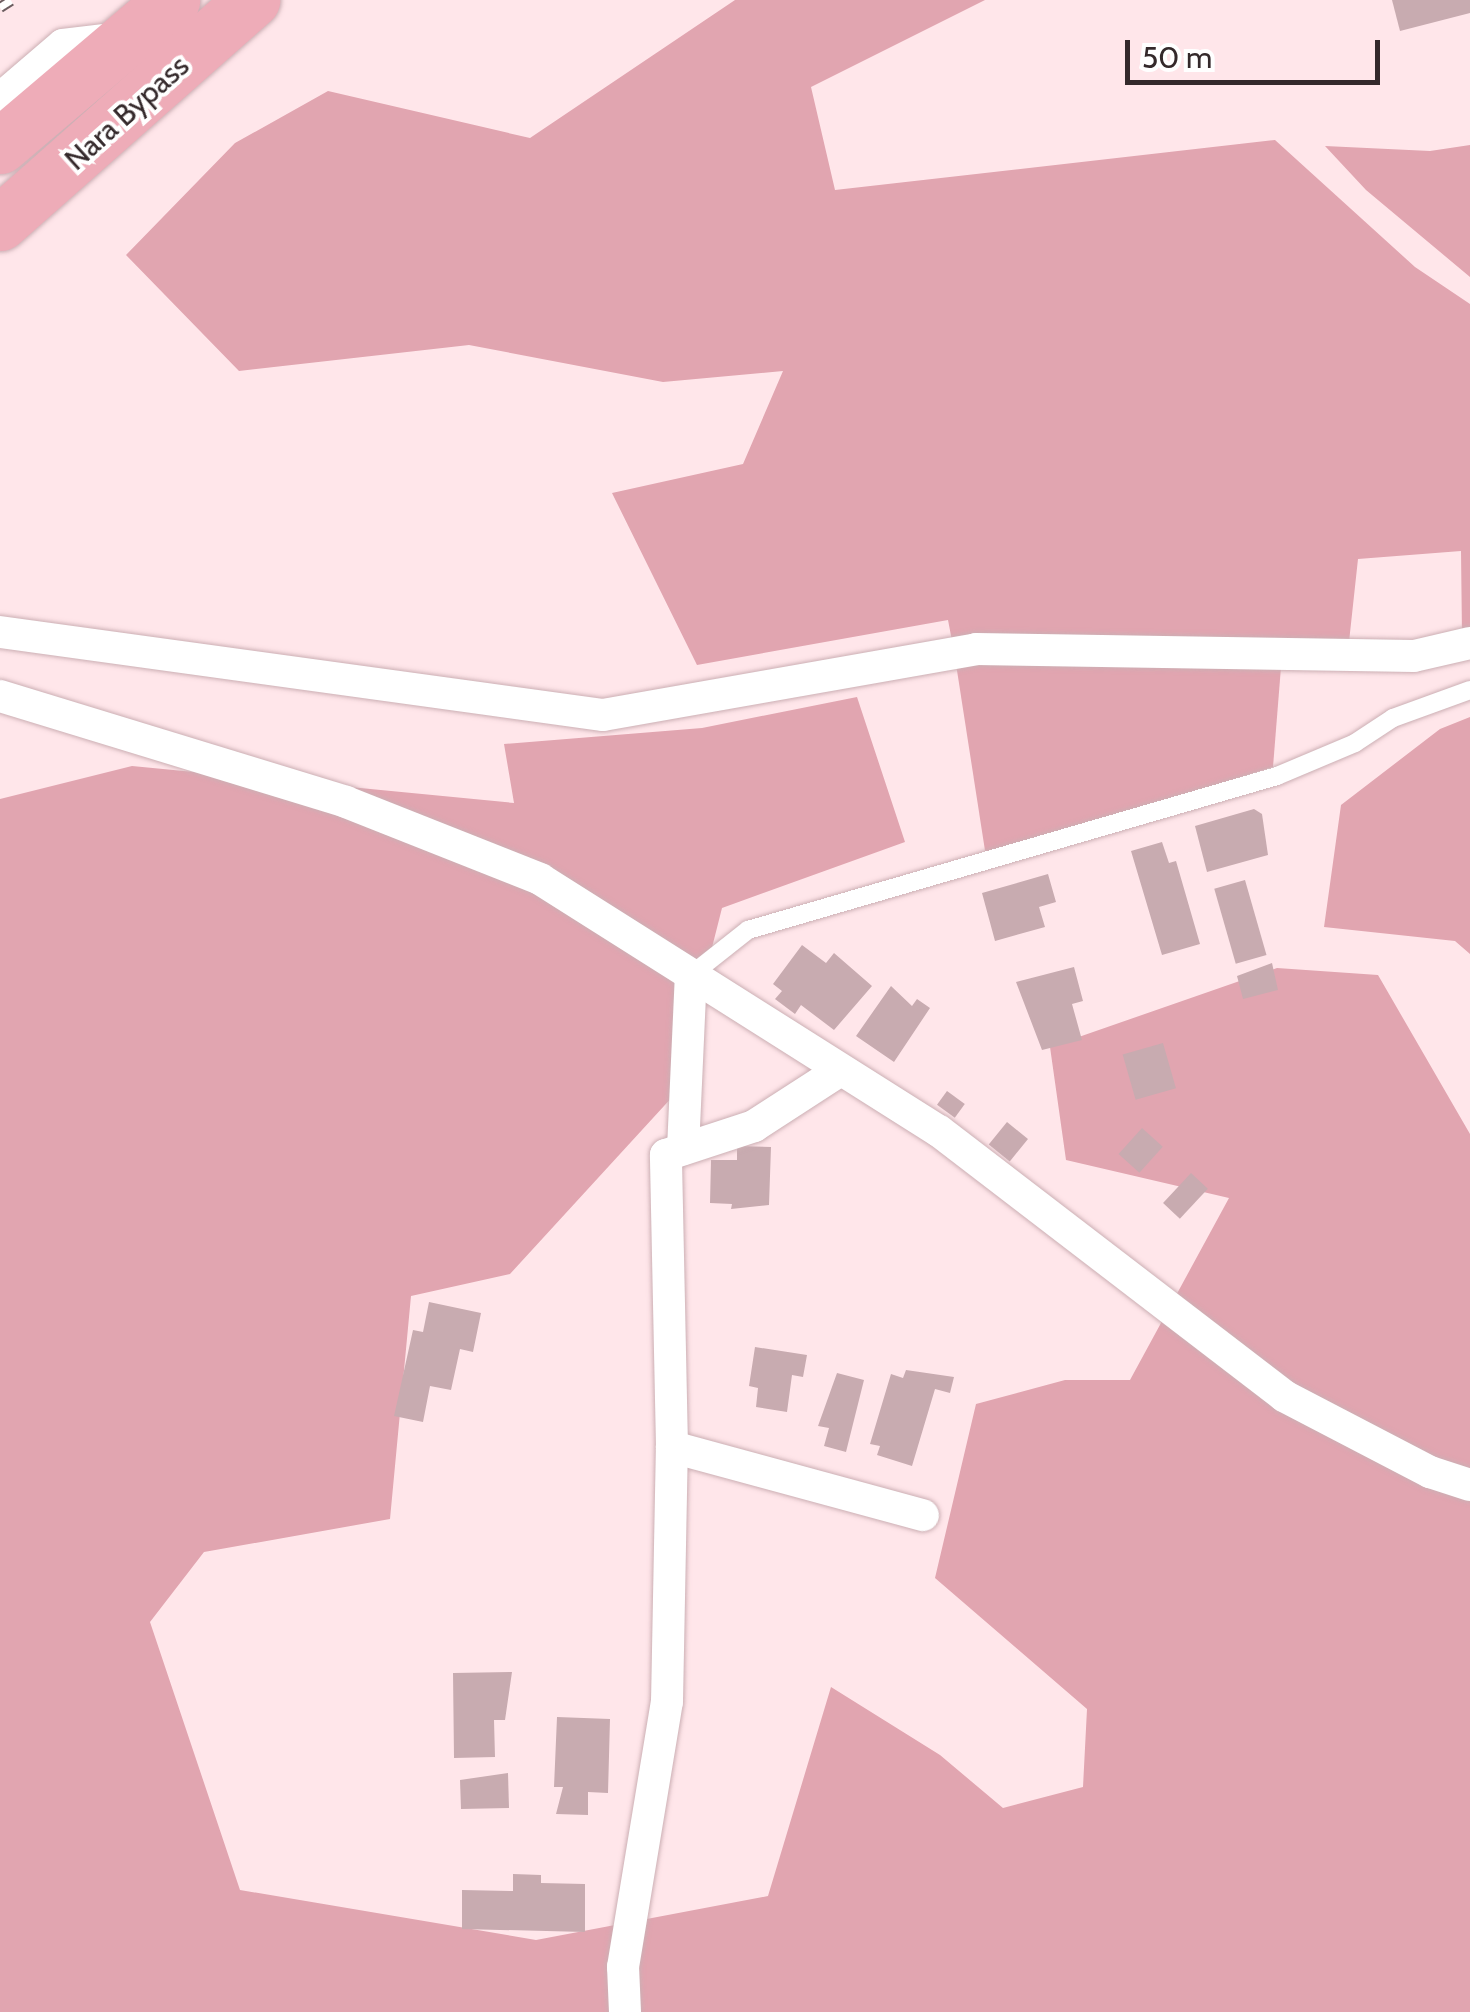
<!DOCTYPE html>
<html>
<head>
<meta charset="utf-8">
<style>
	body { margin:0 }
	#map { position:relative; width:1470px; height:2012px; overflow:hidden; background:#ffe6ea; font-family:Cabin,sans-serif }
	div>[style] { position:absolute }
	.forest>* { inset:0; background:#e1a5b0 }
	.building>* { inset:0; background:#c8abb0; transform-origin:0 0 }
	.roads { filter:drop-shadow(0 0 2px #ccafb4) drop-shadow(0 0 2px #ccafb4) }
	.service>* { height:18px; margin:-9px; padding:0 9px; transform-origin:9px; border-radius:9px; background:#fff }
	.minor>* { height:32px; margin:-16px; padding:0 16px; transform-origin:16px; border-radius:16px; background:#fff }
	.trunk>* { height:55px; margin:-27.5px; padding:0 27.5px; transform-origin:27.5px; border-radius:27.5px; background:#eeacb8 }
	.rail>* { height:11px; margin-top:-5.5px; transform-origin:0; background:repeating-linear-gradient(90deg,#fff 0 22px,#6c5d60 0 44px); box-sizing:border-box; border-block:2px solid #6c5d60 }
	span { translate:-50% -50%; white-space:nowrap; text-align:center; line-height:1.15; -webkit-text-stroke:8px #fff; paint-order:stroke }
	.street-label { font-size:30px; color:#34292b }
	.scale { position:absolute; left:1125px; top:40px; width:255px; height:45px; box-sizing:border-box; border:5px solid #34292b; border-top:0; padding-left:12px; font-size:30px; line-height:35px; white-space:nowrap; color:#34292b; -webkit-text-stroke:8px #fff; paint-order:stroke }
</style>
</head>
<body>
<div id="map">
	<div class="forest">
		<div style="clip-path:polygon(735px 0,985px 0,811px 87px,835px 190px,1275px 140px,1415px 267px,1470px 304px,1470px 636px,1462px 636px,1461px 551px,1358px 559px,1349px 642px,953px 646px,948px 620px,697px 665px,612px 493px,743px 464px,783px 371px,663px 382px,469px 345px,239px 371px,126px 255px,235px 143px,328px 91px,530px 138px)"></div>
		<div style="clip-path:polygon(1470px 145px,1470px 277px,1366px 190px,1325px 146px,1430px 151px)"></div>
		<div style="clip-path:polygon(956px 664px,1281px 667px,1273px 767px,986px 857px)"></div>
		<div style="clip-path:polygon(857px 697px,905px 842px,722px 908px,675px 1094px,510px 1274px,411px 1296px,390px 1519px,204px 1552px,150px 1622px,240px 1890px,536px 1940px,768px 1896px,831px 1687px,940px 1755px,1003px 1808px,1083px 1787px,1087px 1709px,935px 1578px,976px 1404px,1065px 1380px,1130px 1380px,1229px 1198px,1066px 1160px,1050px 1047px,1277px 968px,1378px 975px,1470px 1134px,1470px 2012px,0 2012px,0 799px,132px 766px,514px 803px,504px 744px,702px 728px)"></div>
		<div style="clip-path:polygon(1470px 717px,1470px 954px,1455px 941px,1324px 927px,1341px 805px,1440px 729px)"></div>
	</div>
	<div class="building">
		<div style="clip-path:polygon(1392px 0,1470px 0,1470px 13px,1400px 31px)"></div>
		<div style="clip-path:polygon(1254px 809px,1262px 814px,1268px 855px,1207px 872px,1195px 826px)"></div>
		<div style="clip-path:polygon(1162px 842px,1169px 863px,1176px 861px,1200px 944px,1162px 955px,1131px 851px)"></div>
		<div style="clip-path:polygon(1048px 874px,1056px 902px,1039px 907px,1045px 927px,995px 941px,982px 893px)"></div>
		<div style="left:1245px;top:880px;width:78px;height:32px;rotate:74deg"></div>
		<div style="clip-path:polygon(802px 945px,826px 963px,834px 953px,872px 986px,834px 1030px,801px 1005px,795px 1014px,775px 999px,782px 991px,773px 984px)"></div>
		<div style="clip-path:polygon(1272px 963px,1278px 990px,1243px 999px,1237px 976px)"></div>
		<div style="clip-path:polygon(1074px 967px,1083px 1001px,1072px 1004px,1082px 1040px,1042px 1050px,1016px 982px)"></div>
		<div style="clip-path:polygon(891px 986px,912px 1006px,917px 999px,930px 1008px,894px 1062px,856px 1036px)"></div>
		<div style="left:1163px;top:1043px;width:47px;height:42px;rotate:74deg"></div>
		<div style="left:947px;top:1091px;width:22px;height:17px;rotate:36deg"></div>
		<div style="left:1007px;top:1122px;width:27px;height:29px;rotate:39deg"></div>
		<div style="left:1142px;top:1128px;width:28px;height:35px;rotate:42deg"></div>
		<div style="clip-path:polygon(737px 1146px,771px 1147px,769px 1205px,731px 1209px,732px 1204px,710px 1203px,711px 1160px,737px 1160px)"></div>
		<div style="left:1191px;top:1173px;width:23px;height:41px;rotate:43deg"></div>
		<div style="clip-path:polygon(429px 1302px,481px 1313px,473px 1352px,460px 1349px,451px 1390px,430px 1386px,423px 1422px,394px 1416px,413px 1330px,423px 1332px)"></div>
		<div style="clip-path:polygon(755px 1347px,807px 1355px,803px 1377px,792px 1375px,787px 1412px,756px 1407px,758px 1388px,749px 1386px)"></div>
		<div style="clip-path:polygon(906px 1370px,954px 1377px,950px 1393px,935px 1389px,912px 1466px,877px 1455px,880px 1446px,870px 1444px,891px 1374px,903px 1378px)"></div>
		<div style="clip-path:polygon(837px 1373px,864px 1380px,846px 1452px,824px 1446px,829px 1428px,818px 1426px)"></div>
		<div style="clip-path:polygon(512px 1672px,505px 1720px,494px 1720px,495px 1757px,454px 1758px,453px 1673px)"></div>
		<div style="clip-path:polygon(557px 1717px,610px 1719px,608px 1793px,588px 1792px,588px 1815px,556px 1814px,563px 1787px,554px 1787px)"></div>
		<div style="clip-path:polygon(508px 1773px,509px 1808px,461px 1809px,460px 1780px)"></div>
		<div style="clip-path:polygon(513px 1874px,541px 1875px,541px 1883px,585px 1884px,585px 1932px,462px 1929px,462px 1890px,513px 1891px)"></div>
	</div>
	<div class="roads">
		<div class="service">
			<div style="left:691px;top:975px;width:73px;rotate:-38.3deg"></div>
			<div style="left:748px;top:930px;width:551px;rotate:-16.23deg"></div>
			<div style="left:1277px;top:776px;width:85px;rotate:-22.9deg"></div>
			<div style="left:1355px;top:743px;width:45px;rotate:-33.3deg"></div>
			<div style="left:1393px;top:718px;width:82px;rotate:-20deg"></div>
		</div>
		<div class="minor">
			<div style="left:0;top:99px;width:83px;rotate:-40.6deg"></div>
			<div style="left:63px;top:45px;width:57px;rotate:-7deg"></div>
			<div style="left:0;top:632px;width:609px;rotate:7.84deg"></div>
			<div style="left:603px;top:715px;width:379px;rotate:-10deg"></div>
			<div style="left:976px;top:649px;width:438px;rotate:0.9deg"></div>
			<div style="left:1414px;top:656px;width:57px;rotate:-13.1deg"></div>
			<div style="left:0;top:696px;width:362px;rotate:17deg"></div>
			<div style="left:346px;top:802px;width:209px;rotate:21.6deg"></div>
			<div style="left:540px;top:879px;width:472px;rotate:32.3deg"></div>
			<div style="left:939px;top:1131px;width:435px;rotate:37.5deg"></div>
			<div style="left:1284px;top:1396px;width:165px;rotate:27.5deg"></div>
			<div style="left:1430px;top:1472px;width:42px;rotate:18deg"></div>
			<div style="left:683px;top:1149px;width:174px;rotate:-87.4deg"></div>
			<div style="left:672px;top:1447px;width:260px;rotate:15.2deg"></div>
			<div style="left:625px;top:2012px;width:45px;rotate:-92.5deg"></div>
			<div style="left:623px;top:1967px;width:269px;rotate:-80.6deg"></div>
			<div style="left:667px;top:1702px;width:255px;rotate:-88.9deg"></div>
			<div style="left:672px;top:1447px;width:292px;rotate:-91.2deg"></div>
			<div style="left:666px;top:1155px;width:93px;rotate:-18.2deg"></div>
			<div style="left:754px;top:1126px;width:101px;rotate:-32.9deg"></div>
		</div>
		<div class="trunk">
			<div style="left:0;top:146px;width:226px;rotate:-40.3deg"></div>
			<div style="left:0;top:223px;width:337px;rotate:-41.5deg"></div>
		</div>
	</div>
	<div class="rail">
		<div style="left:0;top:7px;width:13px;rotate:-32deg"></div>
	</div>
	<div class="street-label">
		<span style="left:127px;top:113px;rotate:-42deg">Nara Bypass</span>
	</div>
	<div class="scale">50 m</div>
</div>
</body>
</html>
